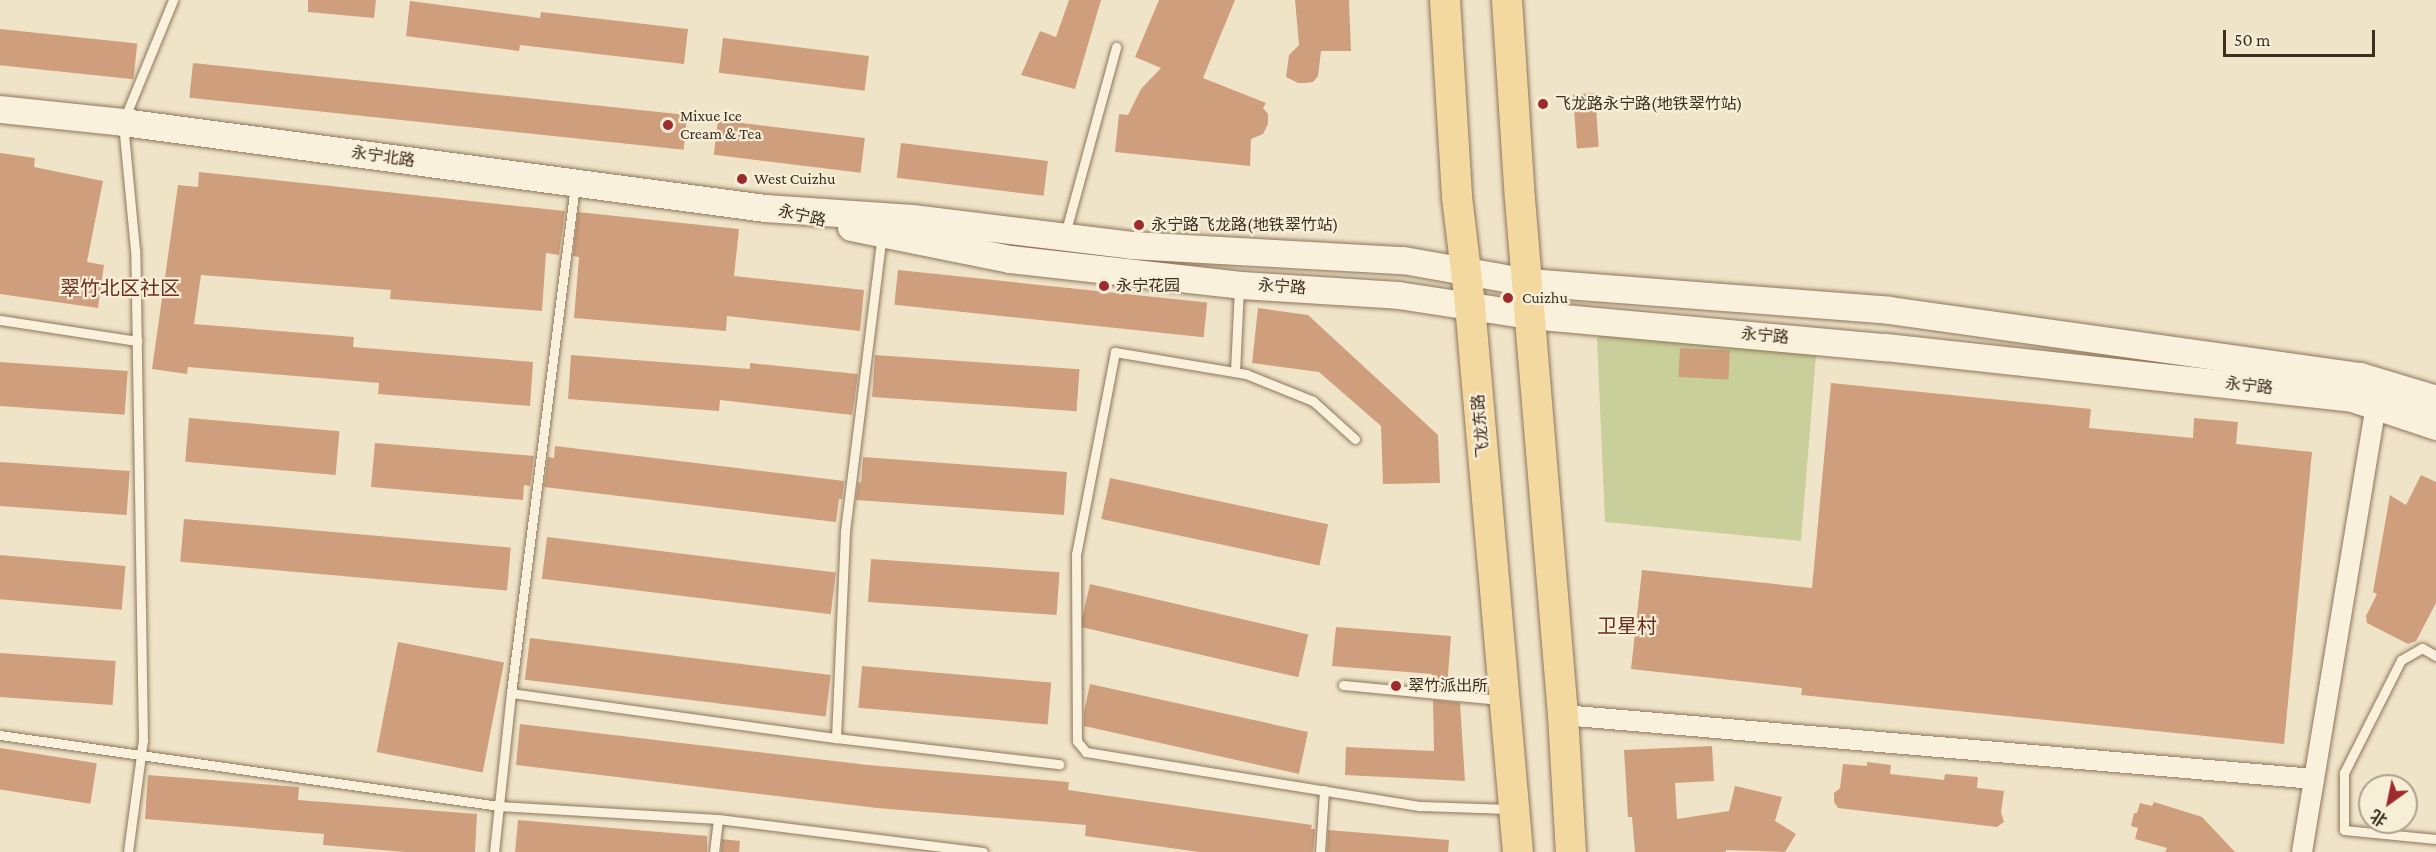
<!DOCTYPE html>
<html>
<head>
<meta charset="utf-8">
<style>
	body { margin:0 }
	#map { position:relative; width:2436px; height:852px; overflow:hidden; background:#f0e4c8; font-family:"Crimson Pro","Noto Sans SC",serif }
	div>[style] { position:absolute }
	.green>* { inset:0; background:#c9cf9b }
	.building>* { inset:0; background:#cf9f7d; transform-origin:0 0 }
	.roads { filter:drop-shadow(0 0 2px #8d765c) drop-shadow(0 0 2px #8d765c) }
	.lane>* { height:9px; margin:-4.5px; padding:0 4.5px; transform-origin:4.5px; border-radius:4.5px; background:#faf1dc }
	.street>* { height:20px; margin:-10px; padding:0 10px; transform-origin:10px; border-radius:10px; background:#faf1dc }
	.secondary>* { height:27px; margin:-13.5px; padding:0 13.5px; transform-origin:13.5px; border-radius:13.5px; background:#faf1dc }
	.primary>* { height:30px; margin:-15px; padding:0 15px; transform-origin:15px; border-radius:15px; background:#f3d9a0 }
	.dots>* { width:16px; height:16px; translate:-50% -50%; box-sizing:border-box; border:3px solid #f7eed8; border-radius:50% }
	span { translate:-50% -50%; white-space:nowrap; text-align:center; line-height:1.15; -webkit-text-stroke:4.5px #f7eed8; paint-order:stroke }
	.poi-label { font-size:16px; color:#3d2e20 }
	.left { translate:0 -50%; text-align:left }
	.street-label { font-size:16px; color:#3d2e20 }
	.quarter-label { font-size:20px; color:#6b2e1e }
	.north { position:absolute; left:2358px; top:774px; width:60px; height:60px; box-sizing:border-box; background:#f7eed8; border:2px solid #ada18e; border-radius:50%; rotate:213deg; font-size:16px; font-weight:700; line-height:24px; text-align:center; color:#3d2e20 }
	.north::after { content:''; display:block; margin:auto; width:21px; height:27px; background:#9e2a2b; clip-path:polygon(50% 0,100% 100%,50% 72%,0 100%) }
	.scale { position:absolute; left:2223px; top:30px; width:152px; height:27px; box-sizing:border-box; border:3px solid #3d2e20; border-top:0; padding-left:8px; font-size:18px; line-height:21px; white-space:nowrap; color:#3d2e20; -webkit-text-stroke:4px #f7eed8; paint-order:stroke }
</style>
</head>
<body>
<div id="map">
	<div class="green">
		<div style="clip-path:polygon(1607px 328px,1816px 355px,1801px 541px,1605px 522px,1597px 339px)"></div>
	</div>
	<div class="building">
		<div style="clip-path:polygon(308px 0,376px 0,374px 18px,308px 12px)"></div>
		<div style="clip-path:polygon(1069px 0,1101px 0,1075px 89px,1021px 75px,1040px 31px,1056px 37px)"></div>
		<div style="clip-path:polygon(1159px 0,1235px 0,1203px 78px,1266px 103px,1263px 108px,1268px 114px,1268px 124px,1263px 134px,1251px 139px,1250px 166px,1115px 152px,1119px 114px,1128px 115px,1141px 89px,1161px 68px,1135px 57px)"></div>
		<div style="clip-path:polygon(1295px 0,1349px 0,1351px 51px,1321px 51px,1318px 76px,1313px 82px,1306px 83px,1298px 83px,1286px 77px,1289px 55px,1299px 45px)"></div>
		<div style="clip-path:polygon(410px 1px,540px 18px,541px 12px,688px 29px,684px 64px,520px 45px,519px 51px,406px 36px)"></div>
		<div style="left:0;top:29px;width:138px;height:36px;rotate:6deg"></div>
		<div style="left:723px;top:38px;width:147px;height:35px;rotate:7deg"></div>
		<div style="left:193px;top:63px;width:497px;height:35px;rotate:6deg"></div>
		<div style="left:1595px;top:93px;width:54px;height:22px;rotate:86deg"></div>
		<div style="left:718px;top:120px;width:148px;height:35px;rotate:7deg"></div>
		<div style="left:901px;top:143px;width:148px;height:35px;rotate:7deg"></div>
		<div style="clip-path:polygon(0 153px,35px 158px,34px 167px,103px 181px,87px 262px,104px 265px,98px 308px,0 294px)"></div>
		<div style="clip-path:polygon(199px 172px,565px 211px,559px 255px,546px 253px,542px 311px,390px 299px,391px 290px,201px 275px,194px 324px,354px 337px,353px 347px,533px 362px,530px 406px,378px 394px,379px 383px,188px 367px,187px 374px,152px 369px,178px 185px,198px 187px)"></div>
		<div style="clip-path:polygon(578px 212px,739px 229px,734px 276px,864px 290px,860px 331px,727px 316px,726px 331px,574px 318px,579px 257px,573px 256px)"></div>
		<div style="left:898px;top:270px;width:311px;height:35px;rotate:6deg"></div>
		<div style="clip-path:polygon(1258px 308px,1308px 315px,1438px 435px,1440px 483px,1383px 484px,1381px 426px,1319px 372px,1252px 363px)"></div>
		<div style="left:1680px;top:348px;width:50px;height:29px;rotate:3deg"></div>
		<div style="clip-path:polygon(571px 355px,750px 369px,750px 363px,858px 374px,852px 415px,720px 400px,719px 411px,568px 399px)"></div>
		<div style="left:875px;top:355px;width:205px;height:42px;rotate:4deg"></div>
		<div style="left:0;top:362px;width:128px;height:44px;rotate:4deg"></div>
		<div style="clip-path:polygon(1831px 383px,2091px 409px,2089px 428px,2193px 438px,2194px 418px,2238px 422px,2236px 444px,2312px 452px,2284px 744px,1801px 695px,1802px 688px,1631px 669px,1642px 570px,1812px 588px)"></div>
		<div style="left:189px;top:418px;width:151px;height:44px;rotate:5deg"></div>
		<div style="clip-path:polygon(375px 443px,534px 456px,530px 486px,524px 485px,523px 500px,371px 487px)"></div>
		<div style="clip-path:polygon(555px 446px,844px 481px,842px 499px,839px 499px,836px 522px,544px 487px,548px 457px,554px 458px)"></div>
		<div style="clip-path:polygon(863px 457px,1067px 472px,1064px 515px,856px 500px,858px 482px,861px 483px)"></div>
		<div style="left:0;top:462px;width:130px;height:44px;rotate:4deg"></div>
		<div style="clip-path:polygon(2421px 475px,2436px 482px,2436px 603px,2416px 641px,2408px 644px,2367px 623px,2366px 616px,2377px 594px,2373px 592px,2390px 495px,2406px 505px)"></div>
		<div style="left:1110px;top:478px;width:223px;height:42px;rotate:12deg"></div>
		<div style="left:184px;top:519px;width:328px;height:43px;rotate:5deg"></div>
		<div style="left:547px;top:537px;width:291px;height:42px;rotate:7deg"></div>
		<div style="left:0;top:555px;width:126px;height:44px;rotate:5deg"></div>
		<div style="left:871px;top:559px;width:189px;height:43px;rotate:4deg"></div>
		<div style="left:1090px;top:584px;width:224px;height:44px;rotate:13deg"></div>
		<div style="clip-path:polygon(1336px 627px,1451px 636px,1447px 688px,1432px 687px,1432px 674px,1332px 666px)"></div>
		<div style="left:530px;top:638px;width:303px;height:42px;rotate:7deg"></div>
		<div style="left:398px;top:642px;width:108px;height:112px;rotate:11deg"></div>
		<div style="left:0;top:653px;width:116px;height:44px;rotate:4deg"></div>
		<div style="left:862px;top:666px;width:190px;height:42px;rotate:5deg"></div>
		<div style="clip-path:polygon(1090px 684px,1308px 732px,1299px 774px,1084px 726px,1084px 712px)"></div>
		<div style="clip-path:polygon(1433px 700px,1460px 703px,1465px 781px,1345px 775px,1346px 747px,1434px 751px)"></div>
		<div style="clip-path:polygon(520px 724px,868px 765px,1069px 782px,1068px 790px,1312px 825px,1311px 829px,1315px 829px,1313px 852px,1199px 852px,1085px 836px,1086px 825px,877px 808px,516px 765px)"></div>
		<div style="clip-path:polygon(1712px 746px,1714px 781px,1675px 783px,1677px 819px,1729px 811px,1735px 786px,1782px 797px,1775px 821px,1796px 834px,1785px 852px,1726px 850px,1726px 852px,1635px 852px,1632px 817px,1628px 817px,1624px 750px)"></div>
		<div style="left:0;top:748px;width:98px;height:41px;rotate:9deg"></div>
		<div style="clip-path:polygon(1867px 762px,1891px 765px,1890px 774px,1944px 780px,1945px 774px,1978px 777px,1977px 788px,2004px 791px,2001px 812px,2004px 822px,1997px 827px,1838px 808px,1834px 802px,1834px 793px,1840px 788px,1843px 764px,1867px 766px)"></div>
		<div style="clip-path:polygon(148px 775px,299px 787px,298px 800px,477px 814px,475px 852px,405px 852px,323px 845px,324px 834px,145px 819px)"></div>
		<div style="clip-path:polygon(2154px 802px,2202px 817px,2235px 852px,2165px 852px,2167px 848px,2135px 839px,2138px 828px,2131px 826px,2134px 813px,2137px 813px,2140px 803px,2152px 806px)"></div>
		<div style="clip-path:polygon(518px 820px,707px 836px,707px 852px,515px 852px)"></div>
		<div style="clip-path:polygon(1328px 830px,1449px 840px,1448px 852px,1327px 852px)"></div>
		<div style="clip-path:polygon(722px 839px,740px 841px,739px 852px,721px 852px)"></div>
	</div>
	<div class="roads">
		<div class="lane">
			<div style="left:1065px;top:234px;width:194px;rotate:-74.7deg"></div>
			<div style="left:0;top:320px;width:139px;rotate:8.7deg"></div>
			<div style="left:1235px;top:372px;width:84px;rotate:-87.3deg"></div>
			<div style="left:1355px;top:439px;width:57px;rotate:-137.9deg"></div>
			<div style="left:1313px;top:401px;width:72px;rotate:-158.1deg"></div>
			<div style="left:1246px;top:374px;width:133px;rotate:-170.5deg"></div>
			<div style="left:1115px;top:352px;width:206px;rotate:100.9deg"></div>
			<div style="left:1076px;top:554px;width:187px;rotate:89.7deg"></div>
			<div style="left:1077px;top:741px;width:14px;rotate:51deg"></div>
			<div style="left:1086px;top:752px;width:339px;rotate:9.2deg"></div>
			<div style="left:1421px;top:806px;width:88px;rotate:2deg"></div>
			<div style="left:2436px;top:656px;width:16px;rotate:-150deg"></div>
			<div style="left:2422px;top:648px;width:24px;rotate:150deg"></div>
			<div style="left:2401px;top:660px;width:127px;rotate:116.8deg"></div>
			<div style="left:2344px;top:773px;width:57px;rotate:90deg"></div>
			<div style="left:2344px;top:830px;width:92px;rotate:5.6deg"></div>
			<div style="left:1343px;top:685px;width:158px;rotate:5.5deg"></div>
			<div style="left:511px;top:693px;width:328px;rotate:7.9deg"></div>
			<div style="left:836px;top:738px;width:225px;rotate:6.7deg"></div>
			<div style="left:0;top:735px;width:504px;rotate:8.1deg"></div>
			<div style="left:499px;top:806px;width:219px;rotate:3.4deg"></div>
			<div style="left:718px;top:819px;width:267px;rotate:7.1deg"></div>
			<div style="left:836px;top:738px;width:207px;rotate:-87.5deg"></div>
			<div style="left:845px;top:531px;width:297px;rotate:-82.9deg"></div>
			<div style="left:128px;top:852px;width:113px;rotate:-82.4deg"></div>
			<div style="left:143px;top:740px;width:490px;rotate:-90.9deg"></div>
			<div style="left:135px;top:250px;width:129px;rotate:-95.4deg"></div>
			<div style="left:123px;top:122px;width:132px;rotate:-67.7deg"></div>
			<div style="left:494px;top:852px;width:160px;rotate:-83.9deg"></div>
			<div style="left:511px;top:693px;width:512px;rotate:-82.82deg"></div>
			<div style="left:714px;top:852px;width:33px;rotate:-83deg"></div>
			<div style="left:1320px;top:852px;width:62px;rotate:-86.3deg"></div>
		</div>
		<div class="street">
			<div style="left:1563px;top:715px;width:754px;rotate:4.87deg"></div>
			<div style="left:2302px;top:852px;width:452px;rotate:-80.6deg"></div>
		</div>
		<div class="secondary">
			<div style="left:0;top:109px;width:124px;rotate:6deg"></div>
			<div style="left:123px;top:122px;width:648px;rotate:7.63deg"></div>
			<div style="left:765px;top:208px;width:147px;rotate:3.9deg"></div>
			<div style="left:912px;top:218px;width:221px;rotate:7deg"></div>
			<div style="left:1131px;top:245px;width:272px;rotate:3.2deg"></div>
			<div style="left:1403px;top:260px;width:127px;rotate:10deg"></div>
			<div style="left:1528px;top:282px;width:362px;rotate:4.4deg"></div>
			<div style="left:1889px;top:310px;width:476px;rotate:8deg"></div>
			<div style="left:2360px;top:376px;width:79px;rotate:16.8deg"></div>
			<div style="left:851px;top:227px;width:162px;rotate:11.4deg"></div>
			<div style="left:1010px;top:259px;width:232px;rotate:6.4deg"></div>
			<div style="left:1241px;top:285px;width:157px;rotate:3.6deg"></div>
			<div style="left:1398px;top:295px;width:134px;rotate:8.6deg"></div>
			<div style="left:1530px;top:315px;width:356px;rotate:5.2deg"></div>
			<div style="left:1885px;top:347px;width:470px;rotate:6.2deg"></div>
			<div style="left:2352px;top:398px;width:89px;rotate:18.4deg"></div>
		</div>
		<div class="primary">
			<div style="left:1445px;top:0;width:197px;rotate:86.5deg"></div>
			<div style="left:1457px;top:197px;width:109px;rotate:83.1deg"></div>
			<div style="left:1470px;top:305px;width:549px;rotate:84.99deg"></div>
			<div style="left:1507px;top:0;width:199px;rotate:86.3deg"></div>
			<div style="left:1520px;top:199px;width:518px;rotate:85.24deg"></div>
			<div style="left:1563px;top:715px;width:137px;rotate:86.7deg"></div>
		</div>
	</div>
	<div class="dots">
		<div style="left:1543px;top:104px;background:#9e2a2b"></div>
		<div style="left:668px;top:125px;background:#9e2a2b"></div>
		<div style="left:742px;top:179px;background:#9e2a2b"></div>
		<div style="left:1139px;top:225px;background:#9e2a2b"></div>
		<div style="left:1104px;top:286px;background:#9e2a2b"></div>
		<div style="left:1508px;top:298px;background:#9e2a2b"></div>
		<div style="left:1396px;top:686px;background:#9e2a2b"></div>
	</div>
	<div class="poi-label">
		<span class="left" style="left:1555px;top:104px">飞龙路永宁路(地铁翠竹站)</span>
		<span class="left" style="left:680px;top:125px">Mixue Ice<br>Cream &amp; Tea</span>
		<span class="left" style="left:754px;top:179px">West Cuizhu</span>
		<span class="left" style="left:1151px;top:225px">永宁路飞龙路(地铁翠竹站)</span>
		<span class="left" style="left:1116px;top:286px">永宁花园</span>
		<span class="left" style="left:1522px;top:298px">Cuizhu</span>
		<span class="left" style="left:1408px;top:686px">翠竹派出所</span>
	</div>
	<div class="street-label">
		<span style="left:383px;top:157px;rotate:8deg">永宁北路</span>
		<span style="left:802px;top:216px;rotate:13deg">永宁路</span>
		<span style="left:1282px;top:287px;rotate:4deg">永宁路</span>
		<span style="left:1765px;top:336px;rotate:5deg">永宁路</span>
		<span style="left:2249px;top:386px;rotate:6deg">永宁路</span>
		<span style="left:1481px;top:426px;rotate:-95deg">飞龙东路</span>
	</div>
	<div class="quarter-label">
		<span style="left:120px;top:288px">翠竹北区社区</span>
		<span style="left:1627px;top:626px">卫星村</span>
	</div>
	<div class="north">北</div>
	<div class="scale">50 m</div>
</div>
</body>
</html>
